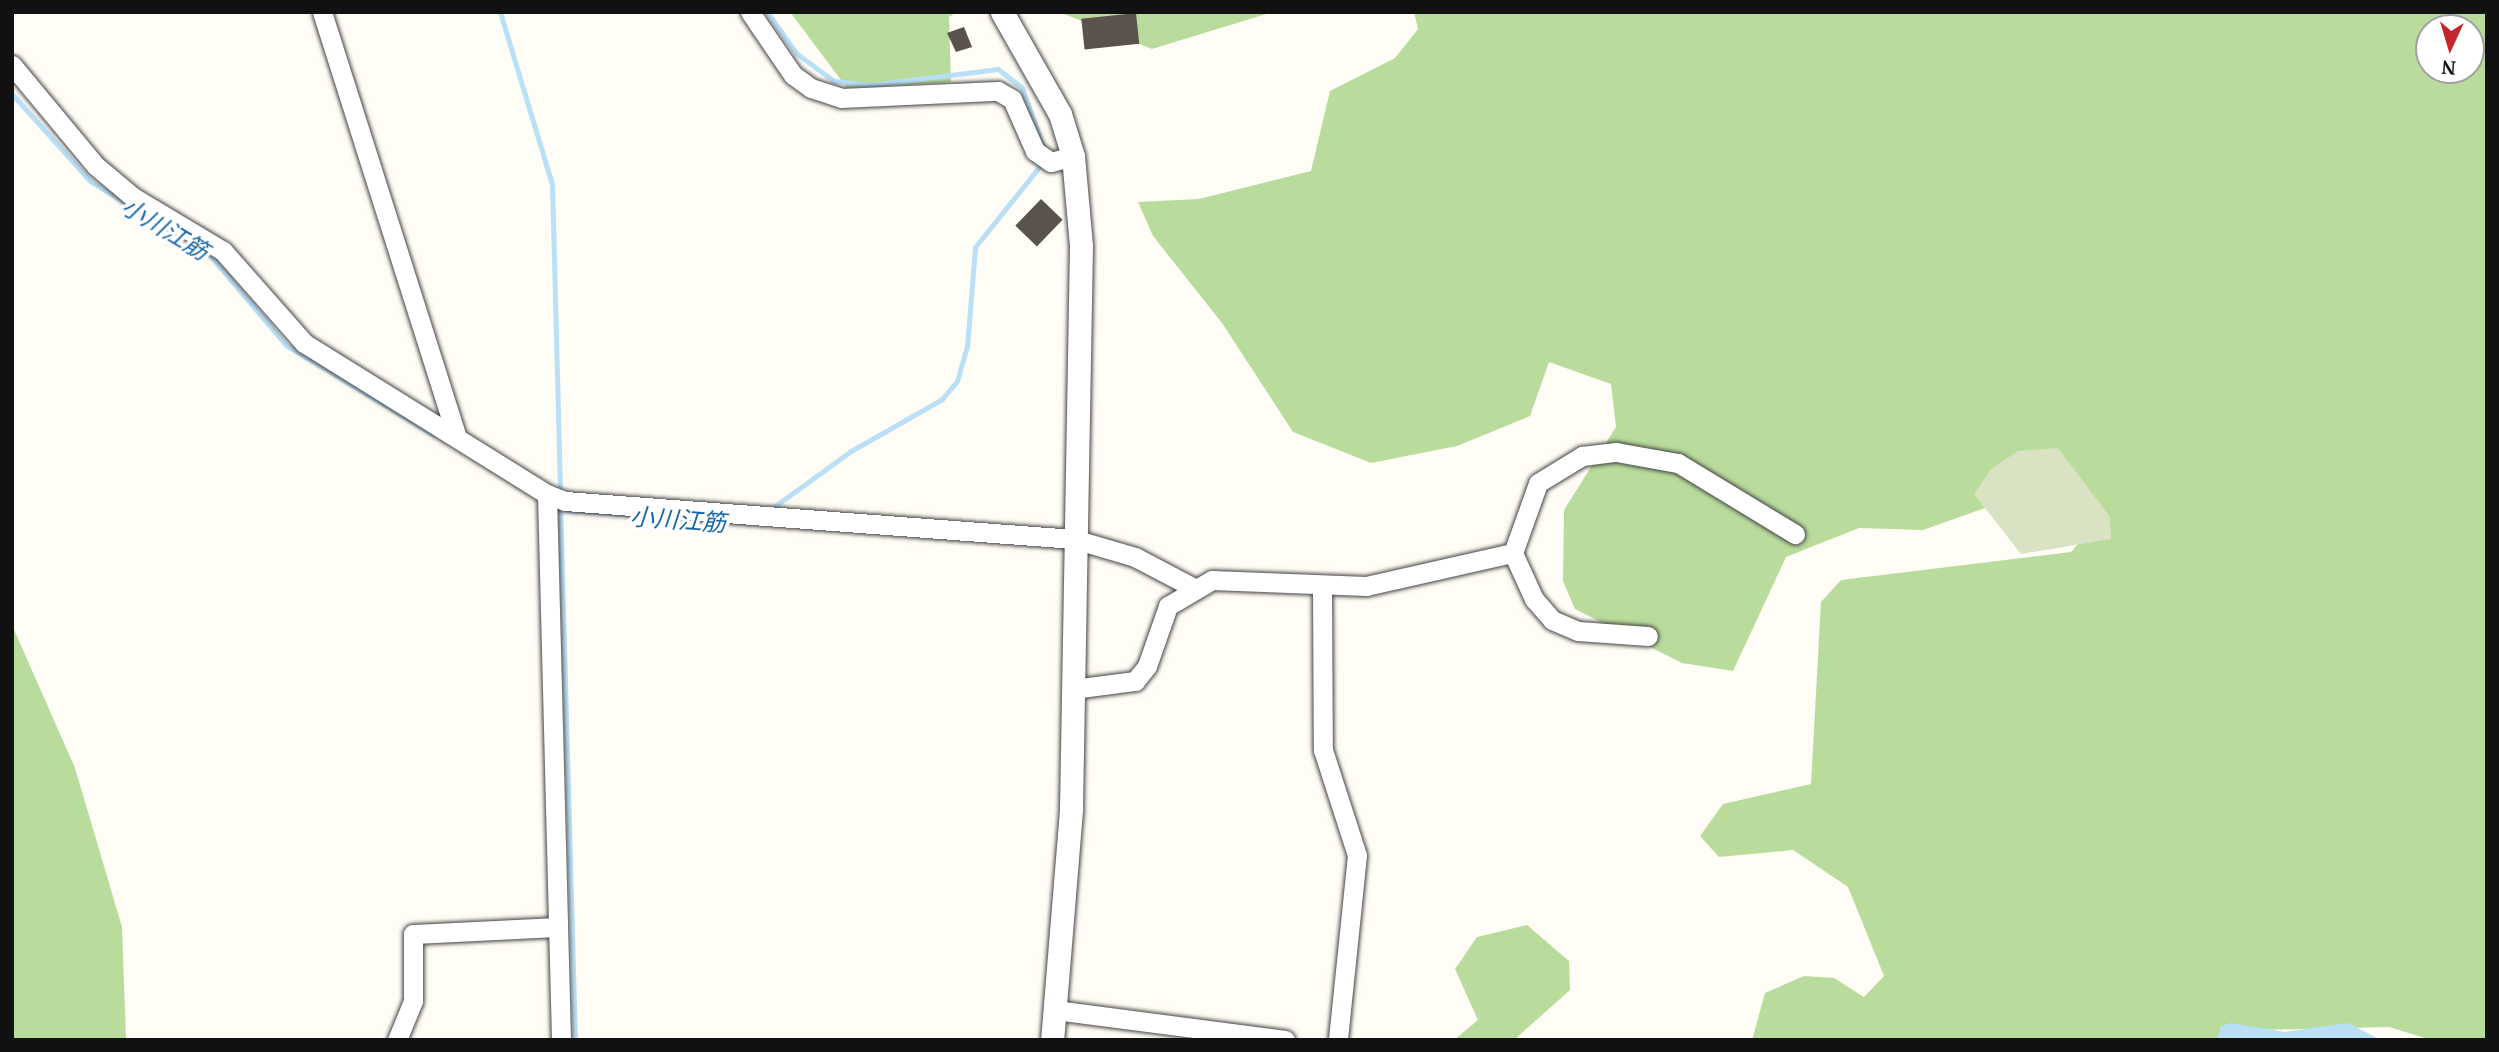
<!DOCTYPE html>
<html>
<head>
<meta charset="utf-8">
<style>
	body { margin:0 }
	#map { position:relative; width:2499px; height:1052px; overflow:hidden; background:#fffdf5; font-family:"PT Serif","Noto Sans JP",serif }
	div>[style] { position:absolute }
	.forest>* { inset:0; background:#b9dc9c }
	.cemetery>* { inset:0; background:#d9e3c4 }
	.water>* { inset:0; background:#b9e0f7 }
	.stream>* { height:5px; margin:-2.5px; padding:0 2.5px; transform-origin:2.5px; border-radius:2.5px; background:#b9e0f7 }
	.building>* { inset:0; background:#5a524d; transform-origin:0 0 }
	.roads { filter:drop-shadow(0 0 2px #444) drop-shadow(0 0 2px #444) }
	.minor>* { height:19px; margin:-9.5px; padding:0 9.5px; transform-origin:9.5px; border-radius:9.5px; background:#fff }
	.tertiary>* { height:23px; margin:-11.5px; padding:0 11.5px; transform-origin:11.5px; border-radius:11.5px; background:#fff }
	span { translate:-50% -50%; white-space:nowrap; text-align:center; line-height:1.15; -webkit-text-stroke:7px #fff; paint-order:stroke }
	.water-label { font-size:24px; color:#1768a6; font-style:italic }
	.frame { position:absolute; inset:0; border:14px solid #111; pointer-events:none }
	.north { position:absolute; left:2415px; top:14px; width:70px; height:70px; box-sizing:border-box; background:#fff; border:2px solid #a0a0a0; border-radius:50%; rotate:184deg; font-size:19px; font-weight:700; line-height:28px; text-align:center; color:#111 }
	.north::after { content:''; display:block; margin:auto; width:24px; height:32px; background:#c4262e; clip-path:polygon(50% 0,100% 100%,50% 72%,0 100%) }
</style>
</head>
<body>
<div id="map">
	<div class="forest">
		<div style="clip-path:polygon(790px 12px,957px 12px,949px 17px,951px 82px,847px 88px)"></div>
		<div style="clip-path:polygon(1059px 12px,1273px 12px,1152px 49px)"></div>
		<div style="clip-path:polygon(evenodd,1414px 12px,2487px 12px,2487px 1040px,2431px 1040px,2389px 1027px,2260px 1030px,2240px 1040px,1752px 1040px,1765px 993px,1804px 976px,1834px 978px,1864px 997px,1884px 976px,1848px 887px,1793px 850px,1719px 857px,1700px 836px,1723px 804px,1811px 784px,1821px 602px,1841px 580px,2071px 552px,2094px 525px,2061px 481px,1923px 530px,1859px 528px,1786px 557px,1733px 671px,1682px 663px,1575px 609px,1563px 581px,1564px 510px,1616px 427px,1611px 384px,1549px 362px,1530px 416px,1457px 446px,1371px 463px,1293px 432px,1222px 323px,1153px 236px,1138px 202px,1199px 199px,1311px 171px,1330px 91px,1395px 58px,1418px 29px,1414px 12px,2429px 28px,2471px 28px,2471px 70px,2429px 70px,2429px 28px)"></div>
		<div style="clip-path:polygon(12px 625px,75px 768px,122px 927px,126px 1040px,12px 1040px)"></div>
		<div style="clip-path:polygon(1527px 925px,1569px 961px,1570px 990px,1514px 1040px,1454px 1040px,1478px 1020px,1455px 969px,1477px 937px)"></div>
	</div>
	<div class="cemetery">
		<div style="clip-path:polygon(2058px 448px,2110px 517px,2111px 539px,2021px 554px,1974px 494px,1991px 469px,2018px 451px)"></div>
	</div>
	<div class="water">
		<div style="clip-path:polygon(2231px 1023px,2285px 1032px,2348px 1023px,2381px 1040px,2217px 1040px,2221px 1026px)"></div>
	</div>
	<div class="stream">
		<div style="left:500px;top:12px;width:180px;rotate:73.2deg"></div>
		<div style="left:552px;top:184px;width:310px;rotate:88.5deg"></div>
		<div style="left:767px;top:12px;width:50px;rotate:54.7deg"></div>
		<div style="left:796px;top:53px;width:47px;rotate:36.4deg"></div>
		<div style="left:834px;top:81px;width:36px;rotate:6deg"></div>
		<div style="left:870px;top:85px;width:129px;rotate:-7.1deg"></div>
		<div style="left:998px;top:69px;width:31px;rotate:38deg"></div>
		<div style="left:1022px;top:88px;width:65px;rotate:70.2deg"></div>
		<div style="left:12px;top:94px;width:117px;rotate:48.1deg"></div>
		<div style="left:90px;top:181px;width:66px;rotate:32deg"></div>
		<div style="left:208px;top:253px;width:121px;rotate:49.7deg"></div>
		<div style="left:286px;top:345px;width:173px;rotate:31.3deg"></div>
		<div style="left:560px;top:504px;width:536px;rotate:88.4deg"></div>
		<div style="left:567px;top:510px;width:185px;rotate:4deg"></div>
		<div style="left:768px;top:511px;width:102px;rotate:-35.9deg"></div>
		<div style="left:851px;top:451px;width:105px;rotate:-29.7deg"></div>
		<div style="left:942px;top:399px;width:23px;rotate:-50deg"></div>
		<div style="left:957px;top:381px;width:35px;rotate:-74deg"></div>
		<div style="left:967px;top:347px;width:100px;rotate:-85.4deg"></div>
		<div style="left:975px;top:247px;width:109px;rotate:-51.3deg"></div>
	</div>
	<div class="building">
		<div style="left:1136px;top:13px;width:31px;height:55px;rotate:84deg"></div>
		<div style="clip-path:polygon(964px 27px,972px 47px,956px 52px,947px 33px)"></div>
		<div style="left:1041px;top:199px;width:30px;height:37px;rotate:44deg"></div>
	</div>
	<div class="roads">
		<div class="minor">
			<div style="left:322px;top:12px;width:444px;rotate:72.4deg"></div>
			<div style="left:750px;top:12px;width:76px;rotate:55.7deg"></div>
			<div style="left:793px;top:75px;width:22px;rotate:36deg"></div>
			<div style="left:811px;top:88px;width:32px;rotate:18deg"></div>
			<div style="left:841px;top:98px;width:157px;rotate:-2.6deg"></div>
			<div style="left:998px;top:91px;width:16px;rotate:30deg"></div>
			<div style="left:1012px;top:99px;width:57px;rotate:66.1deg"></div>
			<div style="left:1035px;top:151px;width:19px;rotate:35deg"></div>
			<div style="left:1051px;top:162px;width:23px;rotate:-15deg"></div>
			<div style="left:12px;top:65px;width:131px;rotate:50.3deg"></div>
			<div style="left:96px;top:166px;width:48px;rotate:40deg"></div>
			<div style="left:133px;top:197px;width:105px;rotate:31deg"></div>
			<div style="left:223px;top:251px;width:123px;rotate:48.6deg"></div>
			<div style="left:304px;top:343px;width:286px;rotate:31.9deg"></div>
			<div style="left:547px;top:494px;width:546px;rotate:88.53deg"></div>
			<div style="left:547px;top:494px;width:19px;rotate:21deg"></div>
			<div style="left:565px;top:501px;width:510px;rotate:4.27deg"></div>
			<div style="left:1074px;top:539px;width:64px;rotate:16.4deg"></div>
			<div style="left:1135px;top:557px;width:67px;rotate:27.7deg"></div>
			<div style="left:1513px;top:553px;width:74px;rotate:-70.3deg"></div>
			<div style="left:1538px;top:483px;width:52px;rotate:-31.5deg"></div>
			<div style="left:1582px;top:456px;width:34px;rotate:-7deg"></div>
			<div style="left:1616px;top:452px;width:63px;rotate:10.1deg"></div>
			<div style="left:1678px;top:463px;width:137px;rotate:31.3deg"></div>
			<div style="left:1322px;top:586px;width:164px;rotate:89.7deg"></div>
			<div style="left:1323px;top:750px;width:110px;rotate:72.1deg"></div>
			<div style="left:1357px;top:855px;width:186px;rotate:95.9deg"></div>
			<div style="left:1073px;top:689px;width:63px;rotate:-7.4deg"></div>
			<div style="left:1135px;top:681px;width:19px;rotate:-51deg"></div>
			<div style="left:1147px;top:666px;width:64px;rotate:-70.7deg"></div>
			<div style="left:1168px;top:606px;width:51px;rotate:-30.6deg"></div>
			<div style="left:1212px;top:580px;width:154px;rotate:2.2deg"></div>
			<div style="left:1366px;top:586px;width:151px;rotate:-12.7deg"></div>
			<div style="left:1513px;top:553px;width:51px;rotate:65.5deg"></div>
			<div style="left:1534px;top:599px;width:28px;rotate:49deg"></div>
			<div style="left:1552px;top:620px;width:28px;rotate:23deg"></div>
			<div style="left:1578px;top:631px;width:70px;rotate:4.1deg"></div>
			<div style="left:1055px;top:1010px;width:232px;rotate:7.4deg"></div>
			<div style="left:397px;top:1040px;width:42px;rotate:-67.7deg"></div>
			<div style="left:413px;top:1001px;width:67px;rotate:-90deg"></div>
			<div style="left:413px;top:934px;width:145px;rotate:-2.8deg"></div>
		</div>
		<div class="tertiary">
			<div style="left:1002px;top:12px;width:117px;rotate:60.4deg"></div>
			<div style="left:1060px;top:114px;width:44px;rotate:72.8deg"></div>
			<div style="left:1073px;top:156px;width:90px;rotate:84.9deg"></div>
			<div style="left:1081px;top:246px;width:564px;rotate:91.02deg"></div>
			<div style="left:1071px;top:810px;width:231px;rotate:94.7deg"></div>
		</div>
	</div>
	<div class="water-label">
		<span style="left:165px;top:229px;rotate:31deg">小川江筋</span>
		<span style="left:678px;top:520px;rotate:4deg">小川江筋</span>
	</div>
	<div class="frame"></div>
	<div class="north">N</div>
</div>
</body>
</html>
